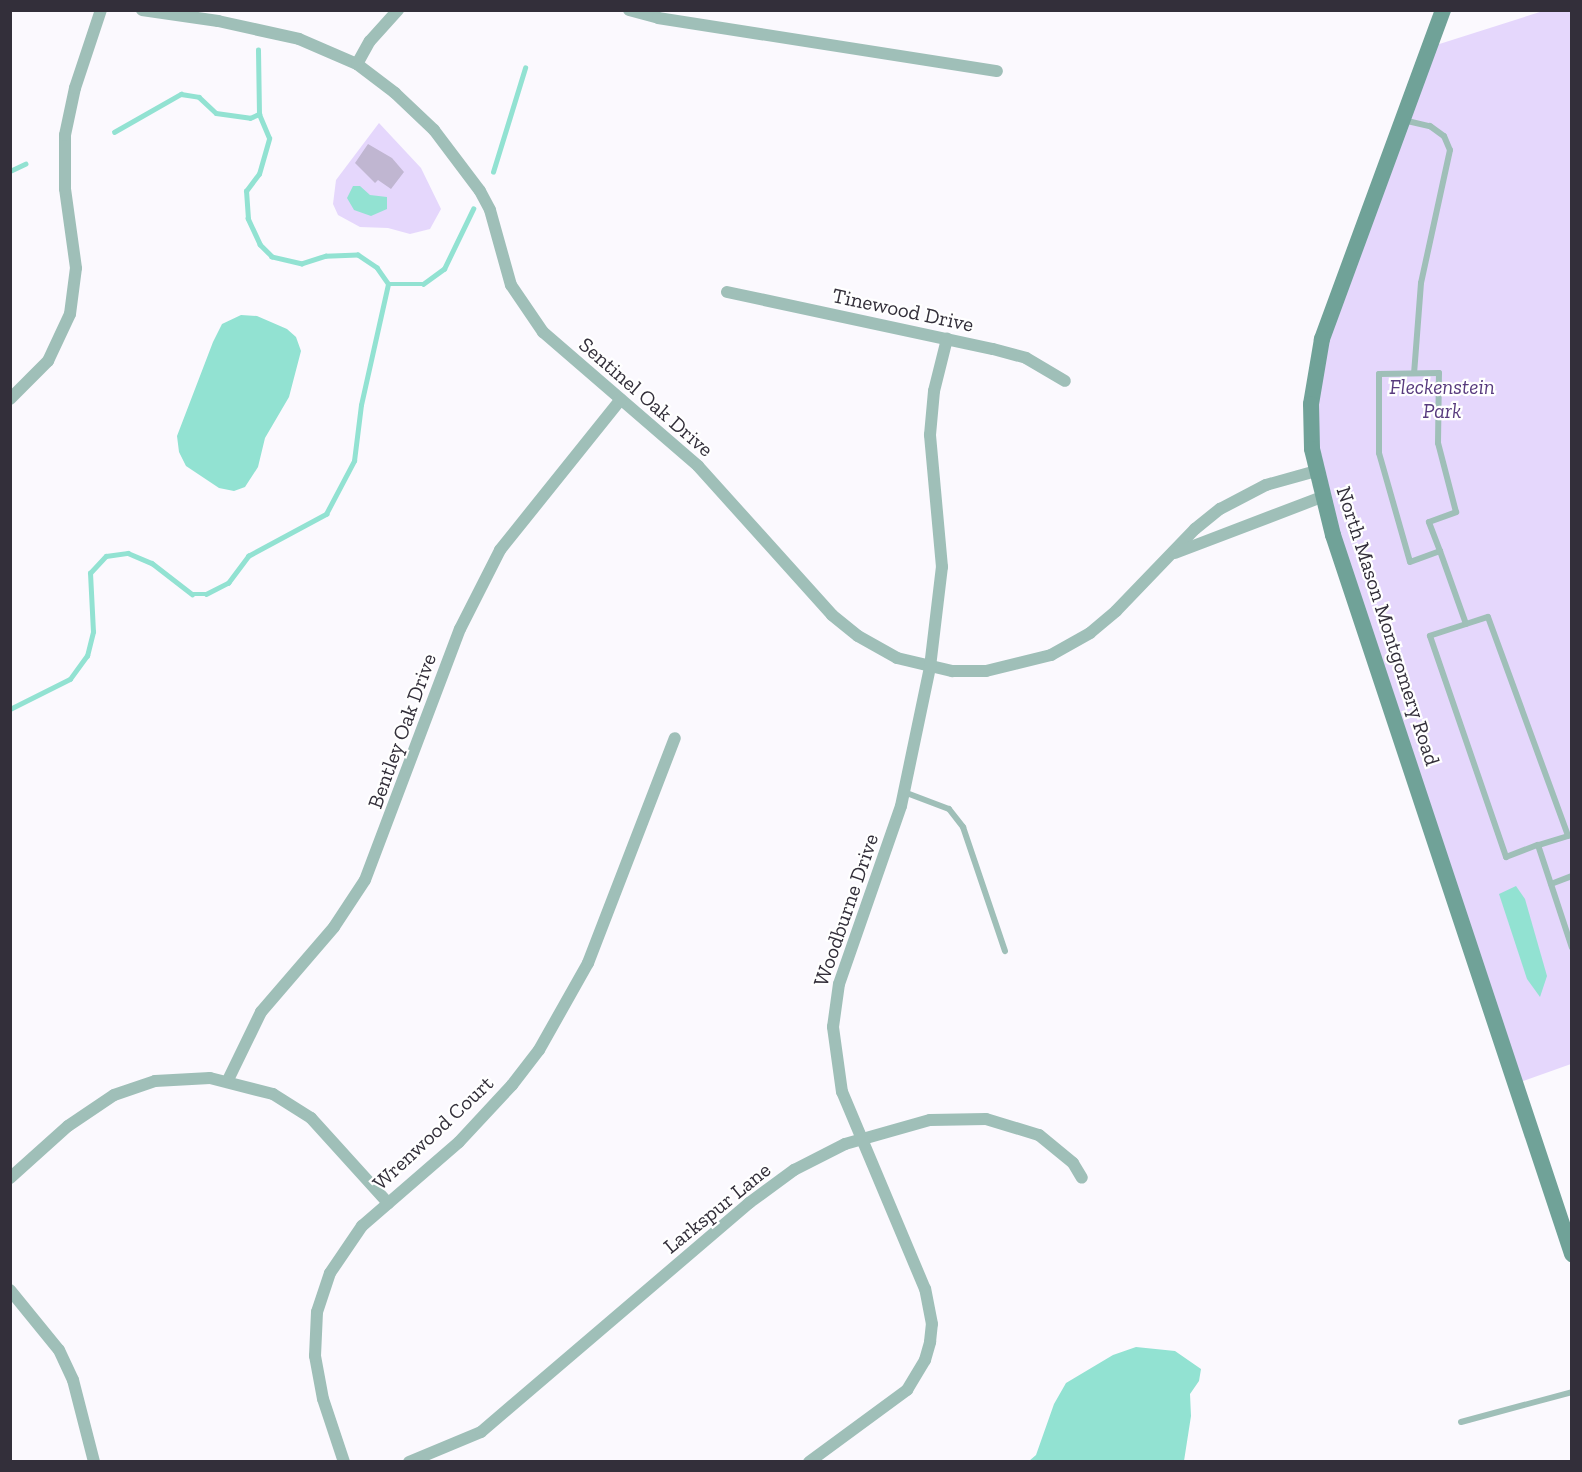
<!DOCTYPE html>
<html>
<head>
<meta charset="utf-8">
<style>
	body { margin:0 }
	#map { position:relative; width:1582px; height:1472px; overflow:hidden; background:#fbf9fe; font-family:"Zilla Slab",serif }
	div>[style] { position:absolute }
	.green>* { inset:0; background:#e5d7fc }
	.water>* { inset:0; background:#92e2d2 }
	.stream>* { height:4.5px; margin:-2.25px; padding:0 2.25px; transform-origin:2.25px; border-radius:2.25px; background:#92e2d2 }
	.building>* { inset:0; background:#c0b6d1 }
	.lane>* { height:6px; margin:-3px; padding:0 3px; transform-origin:3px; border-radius:3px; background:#9fbfb8 }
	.street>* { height:12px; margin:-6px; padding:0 6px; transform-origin:6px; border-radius:6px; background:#9fbfb8 }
	.secondary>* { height:16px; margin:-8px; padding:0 8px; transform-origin:8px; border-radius:8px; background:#70a298 }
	span { translate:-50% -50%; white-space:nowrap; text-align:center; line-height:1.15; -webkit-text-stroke:4.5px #fff; paint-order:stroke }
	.street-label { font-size:21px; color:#332f3a }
	.park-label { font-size:21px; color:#583b7e; font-style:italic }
	.frame { position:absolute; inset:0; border:12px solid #332f3a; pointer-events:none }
</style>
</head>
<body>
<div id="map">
	<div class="green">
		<div style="clip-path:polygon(1543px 11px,1571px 11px,1571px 1064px,1515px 1084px,1318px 482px,1315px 371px,1430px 47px)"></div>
		<div style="clip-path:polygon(379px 123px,421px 168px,441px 209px,430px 229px,410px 234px,388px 228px,360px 227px,338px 215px,333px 204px,336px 180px)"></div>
	</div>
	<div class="water">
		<div style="clip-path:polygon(353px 186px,360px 186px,370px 195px,387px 197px,387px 209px,371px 216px,354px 210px,347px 198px)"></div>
		<div style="clip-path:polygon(241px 315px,257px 316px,287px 329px,296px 337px,301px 351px,289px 397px,265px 438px,258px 467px,245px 487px,234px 491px,219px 488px,186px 466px,179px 452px,177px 436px,213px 342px,222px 324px)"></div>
		<div style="clip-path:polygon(1516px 886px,1525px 899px,1547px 976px,1540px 997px,1527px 979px,1499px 894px)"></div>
		<div style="clip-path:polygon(1136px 1347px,1175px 1351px,1201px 1369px,1199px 1381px,1190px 1394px,1191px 1416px,1184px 1461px,1029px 1461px,1036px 1455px,1054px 1404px,1066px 1383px,1113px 1355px)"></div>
	</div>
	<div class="stream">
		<div style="left:114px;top:132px;width:77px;rotate:-29.6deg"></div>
		<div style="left:181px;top:94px;width:18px;rotate:9deg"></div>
		<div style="left:199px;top:97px;width:23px;rotate:43deg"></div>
		<div style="left:216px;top:113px;width:34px;rotate:8deg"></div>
		<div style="left:250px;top:118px;width:10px;rotate:-24deg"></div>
		<div style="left:10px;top:171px;width:17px;rotate:-25deg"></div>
		<div style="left:493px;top:172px;width:109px;rotate:-72.9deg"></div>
		<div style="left:388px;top:284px;width:35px"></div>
		<div style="left:423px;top:284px;width:26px;rotate:-36deg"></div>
		<div style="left:444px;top:269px;width:67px;rotate:-64.2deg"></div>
		<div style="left:10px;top:709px;width:67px;rotate:-26.6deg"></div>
		<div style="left:70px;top:679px;width:29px;rotate:-54deg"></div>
		<div style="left:87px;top:656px;width:25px;rotate:-76deg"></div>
		<div style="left:93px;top:632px;width:59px;rotate:-92.9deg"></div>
		<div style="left:90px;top:573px;width:23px;rotate:-47deg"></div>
		<div style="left:106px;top:556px;width:22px;rotate:-8deg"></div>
		<div style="left:128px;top:553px;width:26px;rotate:23deg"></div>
		<div style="left:152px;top:563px;width:51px;rotate:37.8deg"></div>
		<div style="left:192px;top:594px;width:14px"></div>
		<div style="left:206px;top:594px;width:25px;rotate:-27deg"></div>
		<div style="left:228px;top:583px;width:34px;rotate:-53deg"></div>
		<div style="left:248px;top:556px;width:89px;rotate:-28.3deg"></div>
		<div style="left:326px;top:514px;width:60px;rotate:-62.2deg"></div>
		<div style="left:354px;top:461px;width:56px;rotate:-82.9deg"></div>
		<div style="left:361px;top:405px;width:124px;rotate:-77.4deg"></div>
		<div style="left:388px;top:284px;width:19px;rotate:-125deg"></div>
		<div style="left:377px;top:268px;width:23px;rotate:-146deg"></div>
		<div style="left:358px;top:255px;width:32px;rotate:178deg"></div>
		<div style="left:326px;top:256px;width:25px;rotate:162deg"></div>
		<div style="left:302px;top:264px;width:31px;rotate:-167deg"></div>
		<div style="left:272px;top:257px;width:17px;rotate:-135deg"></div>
		<div style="left:260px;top:245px;width:29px;rotate:-115deg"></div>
		<div style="left:248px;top:219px;width:28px;rotate:-94deg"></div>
		<div style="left:246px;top:191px;width:21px;rotate:-53deg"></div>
		<div style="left:259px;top:174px;width:37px;rotate:-74deg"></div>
		<div style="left:269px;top:138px;width:26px;rotate:-113deg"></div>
		<div style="left:259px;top:114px;width:64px;rotate:-90.9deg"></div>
	</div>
	<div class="building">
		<div style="clip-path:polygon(368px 144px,392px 158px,404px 172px,391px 189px,378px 180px,375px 183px,355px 163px)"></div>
	</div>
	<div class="lane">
		<div style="left:1403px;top:120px;width:28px;rotate:13deg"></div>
		<div style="left:1430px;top:126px;width:17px;rotate:36deg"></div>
		<div style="left:1444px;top:136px;width:15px;rotate:67deg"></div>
		<div style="left:1450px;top:150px;width:136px;rotate:102.3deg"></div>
		<div style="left:1421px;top:283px;width:90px;rotate:94.4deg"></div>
		<div style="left:1440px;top:551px;width:31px;rotate:-111deg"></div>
		<div style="left:1429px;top:522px;width:29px;rotate:-20deg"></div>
		<div style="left:1456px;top:512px;width:71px;rotate:-104.6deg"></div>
		<div style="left:1438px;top:443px;width:70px;rotate:-89.2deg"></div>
		<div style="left:1439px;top:373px;width:60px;rotate:179deg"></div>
		<div style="left:1379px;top:374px;width:79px;rotate:90deg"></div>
		<div style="left:1379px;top:453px;width:113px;rotate:74.1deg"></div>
		<div style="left:1410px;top:562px;width:32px;rotate:-20deg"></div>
		<div style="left:1440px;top:551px;width:77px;rotate:70.4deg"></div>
		<div style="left:1466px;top:624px;width:38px;rotate:162deg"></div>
		<div style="left:1430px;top:636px;width:234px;rotate:71deg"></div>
		<div style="left:1506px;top:857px;width:34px;rotate:-21deg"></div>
		<div style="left:1538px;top:845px;width:108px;rotate:71.7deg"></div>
		<div style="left:1466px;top:624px;width:23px;rotate:-18deg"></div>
		<div style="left:1488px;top:617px;width:233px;rotate:69.9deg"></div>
		<div style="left:1568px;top:836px;width:31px;rotate:163deg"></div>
		<div style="left:904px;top:792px;width:48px;rotate:20.7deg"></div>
		<div style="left:949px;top:809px;width:23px;rotate:52deg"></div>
		<div style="left:963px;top:827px;width:131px;rotate:71.3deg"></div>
		<div style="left:1551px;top:884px;width:22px;rotate:-21deg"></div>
		<div style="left:1461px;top:1422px;width:115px;rotate:-15.1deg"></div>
	</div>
	<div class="street">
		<div style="left:142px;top:10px;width:77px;rotate:8.2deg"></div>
		<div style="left:218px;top:21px;width:83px;rotate:12.5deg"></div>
		<div style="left:299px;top:39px;width:63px;rotate:23.3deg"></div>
		<div style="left:357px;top:64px;width:48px;rotate:37.3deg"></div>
		<div style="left:395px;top:93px;width:54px;rotate:43.5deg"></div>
		<div style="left:434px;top:130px;width:76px;rotate:53deg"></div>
		<div style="left:480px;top:191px;width:21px;rotate:62deg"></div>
		<div style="left:490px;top:210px;width:78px;rotate:74.4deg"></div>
		<div style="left:511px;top:285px;width:57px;rotate:55.8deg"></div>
		<div style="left:543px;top:332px;width:205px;rotate:40.8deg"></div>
		<div style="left:698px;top:466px;width:200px;rotate:48deg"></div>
		<div style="left:832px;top:615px;width:33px;rotate:39deg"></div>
		<div style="left:858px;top:636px;width:45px;rotate:29.4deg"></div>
		<div style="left:897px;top:658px;width:57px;rotate:13.3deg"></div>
		<div style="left:952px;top:671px;width:34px"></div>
		<div style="left:986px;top:671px;width:67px;rotate:-13.8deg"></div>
		<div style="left:1051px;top:655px;width:45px;rotate:-29.4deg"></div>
		<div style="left:1090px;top:633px;width:34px;rotate:-40deg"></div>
		<div style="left:1116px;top:611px;width:114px;rotate:-46.1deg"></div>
		<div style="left:1195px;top:529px;width:32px;rotate:-39deg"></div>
		<div style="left:1220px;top:509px;width:52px;rotate:-27.6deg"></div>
		<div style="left:1266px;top:485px;width:52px;rotate:-15.6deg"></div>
		<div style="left:629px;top:10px;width:30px;rotate:15deg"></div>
		<div style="left:658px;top:18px;width:343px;rotate:8.9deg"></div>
		<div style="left:357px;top:64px;width:26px;rotate:-61deg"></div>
		<div style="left:370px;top:41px;width:42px;rotate:-47.9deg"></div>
		<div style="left:727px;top:292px;width:272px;rotate:12.1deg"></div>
		<div style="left:993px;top:349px;width:34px;rotate:15deg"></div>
		<div style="left:1026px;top:358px;width:45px;rotate:30.5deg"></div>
		<div style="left:10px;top:399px;width:54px;rotate:-45deg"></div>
		<div style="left:48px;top:361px;width:52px;rotate:-64.9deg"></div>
		<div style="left:70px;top:314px;width:46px;rotate:-82.6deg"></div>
		<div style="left:76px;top:268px;width:80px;rotate:-97.9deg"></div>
		<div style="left:65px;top:189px;width:54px;rotate:-90deg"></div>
		<div style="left:65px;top:135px;width:48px;rotate:-78deg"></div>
		<div style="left:75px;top:88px;width:82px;rotate:-71.6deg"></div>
		<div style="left:1175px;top:553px;width:157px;rotate:-20.9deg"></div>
		<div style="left:228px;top:1080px;width:76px;rotate:-64.1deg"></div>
		<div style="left:261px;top:1012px;width:112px;rotate:-49.3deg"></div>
		<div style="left:334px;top:927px;width:56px;rotate:-56.6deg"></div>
		<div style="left:365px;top:880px;width:268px;rotate:-69.3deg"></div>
		<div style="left:460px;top:629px;width:89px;rotate:-63.1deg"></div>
		<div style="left:500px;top:550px;width:193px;rotate:-51.3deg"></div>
		<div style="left:10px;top:1178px;width:78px;rotate:-41.9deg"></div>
		<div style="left:68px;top:1126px;width:55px;rotate:-34deg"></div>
		<div style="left:114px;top:1095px;width:43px;rotate:-18.9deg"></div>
		<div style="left:155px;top:1081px;width:55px;rotate:-3.1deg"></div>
		<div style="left:210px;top:1078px;width:65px;rotate:14.3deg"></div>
		<div style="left:273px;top:1094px;width:45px;rotate:32.3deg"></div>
		<div style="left:311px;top:1118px;width:115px;rotate:47.8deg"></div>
		<div style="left:10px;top:1290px;width:77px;rotate:50.8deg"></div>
		<div style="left:59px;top:1350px;width:33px;rotate:65deg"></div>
		<div style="left:73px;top:1380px;width:85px;rotate:75.6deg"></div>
		<div style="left:344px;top:1462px;width:66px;rotate:-108.4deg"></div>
		<div style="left:323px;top:1399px;width:44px;rotate:-100.5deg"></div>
		<div style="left:315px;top:1356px;width:44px;rotate:-87.4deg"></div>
		<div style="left:317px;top:1312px;width:41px;rotate:-71.6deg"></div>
		<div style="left:330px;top:1273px;width:57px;rotate:-55.8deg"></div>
		<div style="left:362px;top:1226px;width:128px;rotate:-40.9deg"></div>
		<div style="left:459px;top:1142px;width:78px;rotate:-47.1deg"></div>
		<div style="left:512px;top:1085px;width:44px;rotate:-52.4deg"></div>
		<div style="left:539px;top:1050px;width:100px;rotate:-60.6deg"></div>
		<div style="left:588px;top:963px;width:241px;rotate:-68.9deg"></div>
		<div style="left:409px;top:1462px;width:78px;rotate:-22.6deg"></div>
		<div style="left:481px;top:1432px;width:353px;rotate:-40.5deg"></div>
		<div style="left:749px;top:1203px;width:56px;rotate:-36.3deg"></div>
		<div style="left:794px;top:1170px;width:57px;rotate:-27deg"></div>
		<div style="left:845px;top:1144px;width:88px;rotate:-15.8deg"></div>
		<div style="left:930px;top:1120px;width:56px;rotate:-1deg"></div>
		<div style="left:986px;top:1119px;width:55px;rotate:16.8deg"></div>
		<div style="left:1039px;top:1135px;width:44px;rotate:39.5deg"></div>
		<div style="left:1073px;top:1163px;width:17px;rotate:59deg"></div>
		<div style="left:809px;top:1462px;width:122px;rotate:-36.3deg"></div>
		<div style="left:907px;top:1390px;width:35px;rotate:-59deg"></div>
		<div style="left:925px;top:1360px;width:19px;rotate:-74deg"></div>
		<div style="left:930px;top:1342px;width:18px;rotate:-84deg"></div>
		<div style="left:932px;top:1324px;width:36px;rotate:-101deg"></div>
		<div style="left:925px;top:1289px;width:214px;rotate:-112.8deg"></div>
		<div style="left:842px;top:1092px;width:66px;rotate:-97.9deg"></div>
		<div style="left:833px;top:1027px;width:43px;rotate:-82.1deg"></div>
		<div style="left:839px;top:984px;width:188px;rotate:-70.8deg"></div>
		<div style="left:901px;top:806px;width:142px;rotate:-78.2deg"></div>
		<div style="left:930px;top:667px;width:101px;rotate:-83.2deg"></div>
		<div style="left:942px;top:567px;width:133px;rotate:-95.2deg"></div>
		<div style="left:930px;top:435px;width:44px;rotate:-84.8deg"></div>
		<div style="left:934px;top:391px;width:54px;rotate:-76deg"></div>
	</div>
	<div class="secondary">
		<div style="left:1443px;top:10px;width:351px;rotate:110.2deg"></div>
		<div style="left:1322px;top:339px;width:66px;rotate:99.6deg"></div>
		<div style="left:1311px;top:404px;width:45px;rotate:88.7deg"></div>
		<div style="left:1312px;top:449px;width:89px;rotate:76.3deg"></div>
		<div style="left:1333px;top:535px;width:758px;rotate:71.61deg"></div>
	</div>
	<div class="street-label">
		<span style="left:903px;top:310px;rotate:12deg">Tinewood Drive</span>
		<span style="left:646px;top:397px;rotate:41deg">Sentinel Oak Drive</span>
		<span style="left:1388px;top:626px;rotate:72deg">North Mason Montgomery Road</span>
		<span style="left:402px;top:731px;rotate:-70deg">Bentley Oak Drive</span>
		<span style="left:846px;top:910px;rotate:-71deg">Woodburne Drive</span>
		<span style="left:433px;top:1133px;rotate:-43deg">Wrenwood Court</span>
		<span style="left:717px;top:1208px;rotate:-39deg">Larkspur Lane</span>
	</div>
	<div class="park-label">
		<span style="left:1442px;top:399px">Fleckenstein<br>Park</span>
	</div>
	<div class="frame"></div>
</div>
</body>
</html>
